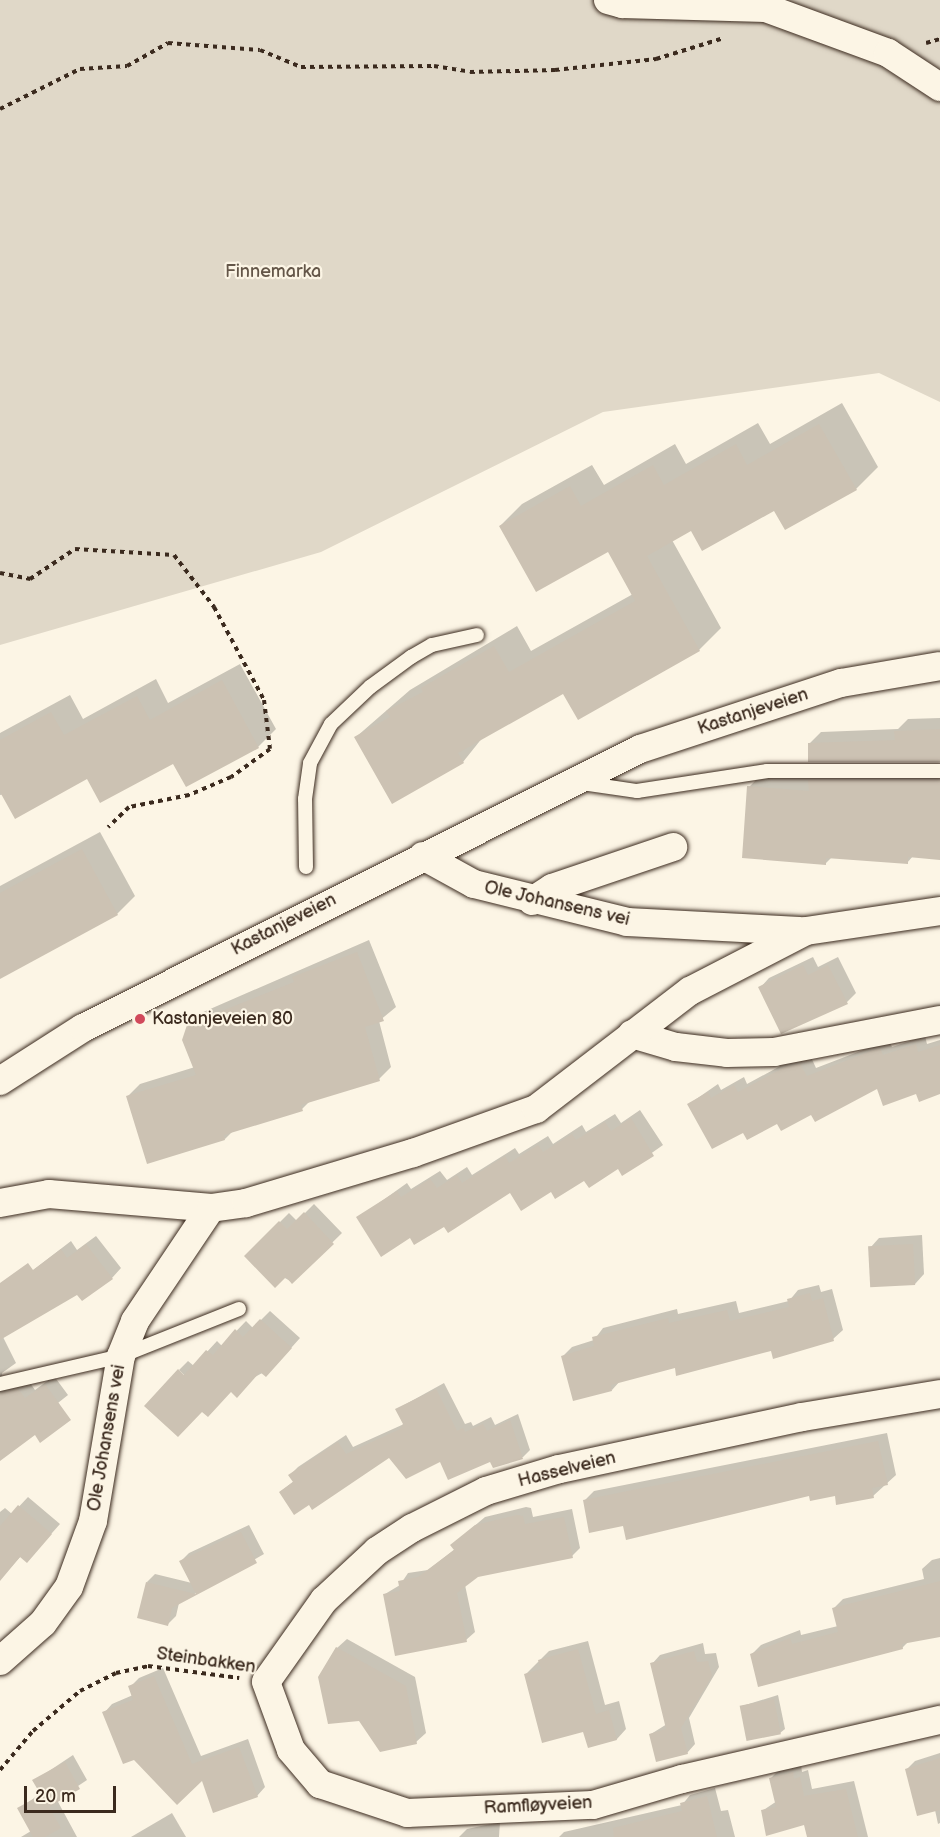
<!DOCTYPE html>
<html>
<head>
<meta charset="utf-8">
<style>
	body { margin:0 }
	#map { position:relative; width:940px; height:1837px; overflow:hidden; background:#fcf5e5; font-family:"Balsamiq Sans",sans-serif }
	div>[style] { position:absolute }
	.green>* { inset:0; background:#e0d8c8 }
	.shadow>* { inset:0; background:#0003 }
	.building>* { inset:0; background:#ccc2b3; transform-origin:0 0 }
	.path>* { height:4px; margin-top:-2px; transform-origin:0; background:repeating-linear-gradient(90deg,#3b2a1e 0 4.5px,transparent 0 9px) }
	.roads { filter:drop-shadow(0 0 2px #3b2a1e) drop-shadow(0 0 2px #3b2a1e) }
	.service>* { height:14px; margin:-7px; padding:0 7px; transform-origin:7px; border-radius:7px; background:#fcf5e5 }
	.minor>* { height:28px; margin:-14px; padding:0 14px; transform-origin:14px; border-radius:14px; background:#fcf5e5 }
	.dots>* { width:16px; height:16px; translate:-50% -50%; box-sizing:border-box; border:3px solid #fcf5e5; border-radius:50% }
	span { translate:-50% -50%; white-space:nowrap; text-align:center; line-height:1.15; -webkit-text-stroke:4.5px #fcf5e5; paint-order:stroke }
	.park-label { font-size:18px; color:#645648 }
	.street-label { font-size:18px; color:#3b2a1e }
	.poi-label { font-size:18px; color:#3b2a1e }
	.left { translate:0 -50%; text-align:left }
	.scale { position:absolute; left:24px; top:1786px; width:92px; height:27px; box-sizing:border-box; border:3px solid #3b2a1e; border-top:0; padding-left:8px; font-size:18px; line-height:21px; white-space:nowrap; color:#3b2a1e; -webkit-text-stroke:4px #fcf5e5; paint-order:stroke }
</style>
</head>
<body>
<div id="map">
	<div class="green">
		<div style="clip-path:polygon(0 0,940px 0,940px 402px,879px 373px,603px 412px,321px 552px,0 645px)"></div>
	</div>
	<div class="shadow">
		<div style="clip-path:polygon(842px 403px,878px 467px,856px 489px,691px 529px,672px 540px,721px 628px,699px 650px,564px 692px,483px 737px,463px 762px,356px 737px,410px 690px,517px 626px,531px 651px,633px 594px,608px 550px,500px 526px,522px 504px,592px 465px,604px 485px,675px 444px,686px 464px,758px 423px,770px 444px)"></div>
		<div style="clip-path:polygon(240px 664px,276px 729px,258px 747px,0 795px,0 733px,70px 695px,83px 719px,156px 679px,168px 703px)"></div>
		<div style="clip-path:polygon(940px 718px,940px 760px,809px 744px,821px 732px,898px 729px,908px 719px)"></div>
		<div style="clip-path:polygon(822px 768px,940px 768px,940px 858px,913px 856px,907px 863px,832px 857px,825px 864px,749px 787px,761px 775px,812px 778px)"></div>
		<div style="clip-path:polygon(100px 832px,135px 896px,117px 914px,0 977px,0 886px)"></div>
		<div style="clip-path:polygon(369px 940px,396px 1007px,379px 1021px,391px 1067px,379px 1079px,311px 1100px,302px 1109px,233px 1131px,225px 1139px,128px 1096px,140px 1084px,195px 1067px,189px 1025px,201px 1013px)"></div>
		<div style="clip-path:polygon(813px 957px,818px 967px,838px 957px,856px 993px,847px 1002px,760px 988px,769px 978px)"></div>
		<div style="clip-path:polygon(925px 1036px,927px 1044px,940px 1040px,940px 1093px,878px 1087px,812px 1113px,744px 1131px,689px 1104px,718px 1084px,721px 1090px,744px 1077px,747px 1084px,795px 1058px,810px 1055px,816px 1068px,889px 1040px,892px 1047px)"></div>
		<div style="clip-path:polygon(640px 1110px,663px 1145px,622px 1174px,618px 1167px,551px 1190px,510px 1191px,444px 1225px,410px 1236px,358px 1218px,407px 1183px,411px 1189px,440px 1171px,447px 1180px,467px 1167px,472px 1175px,515px 1148px,519px 1154px,548px 1136px,553px 1144px,582px 1125px,586px 1132px,615px 1114px,621px 1123px)"></div>
		<div style="clip-path:polygon(314px 1204px,342px 1233px,292px 1282px,246px 1256px,289px 1213px,297px 1221px)"></div>
		<div style="clip-path:polygon(922px 1235px,924px 1274px,915px 1284px,870px 1248px,879px 1238px)"></div>
		<div style="clip-path:polygon(96px 1236px,121px 1268px,112px 1278px,78px 1293px,3px 1337px,16px 1363px,2px 1373px,3px 1382px,28px 1380px,35px 1390px,54px 1376px,68px 1395px,0 1449px,0 1288px,32px 1271px,71px 1241px,77px 1250px)"></div>
		<div style="clip-path:polygon(819px 1285px,821px 1292px,832px 1289px,843px 1330px,833px 1339px,676px 1366px,621px 1380px,612px 1390px,563px 1356px,572px 1347px,594px 1340px,603px 1328px,677px 1309px,678px 1314px,736px 1301px,739px 1313px,789px 1301px,798px 1290px)"></div>
		<div style="clip-path:polygon(270px 1311px,300px 1338px,275px 1366px,231px 1390px,217px 1406px,179px 1370px,188px 1361px,194px 1366px,217px 1341px,222px 1346px,246px 1321px,253px 1328px)"></div>
		<div style="clip-path:polygon(444px 1383px,465px 1424px,471px 1422px,473px 1426px,491px 1417px,495px 1425px,518px 1414px,530px 1450px,523px 1457px,493px 1466px,490px 1460px,390px 1456px,309px 1503px,280px 1492px,294px 1481px,290px 1475px,298px 1467px,346px 1435px,353px 1447px,404px 1424px,397px 1409px)"></div>
		<div style="clip-path:polygon(887px 1433px,896px 1475px,873px 1496px,810px 1494px,624px 1525px,585px 1500px,594px 1491px)"></div>
		<div style="clip-path:polygon(28px 1497px,60px 1524px,36px 1551px,21px 1556px,0 1579px,0 1512px,5px 1508px,12px 1514px)"></div>
		<div style="clip-path:polygon(526px 1507px,531px 1508px,533px 1517px,572px 1509px,580px 1548px,572px 1556px,478px 1575px,465px 1585px,475px 1632px,466px 1640px,385px 1594px,400px 1585px,408px 1573px,428px 1570px,455px 1549px,452px 1545px,485px 1517px)"></div>
		<div style="clip-path:polygon(249px 1525px,264px 1554px,179px 1603px,176px 1616px,168px 1624px,147px 1582px,155px 1574px,192px 1583px,181px 1561px,189px 1553px)"></div>
		<div style="clip-path:polygon(940px 1558px,940px 1635px,909px 1641px,902px 1648px,752px 1654px,761px 1645px,800px 1630px,801px 1635px,838px 1626px,833px 1609px,843px 1599px,924px 1579px,922px 1569px,932px 1560px)"></div>
		<div style="clip-path:polygon(347px 1639px,415px 1677px,426px 1733px,416px 1742px,337px 1648px)"></div>
		<div style="clip-path:polygon(588px 1641px,605px 1705px,619px 1701px,626px 1729px,617px 1739px,589px 1747px,584px 1730px,526px 1674px,549px 1651px)"></div>
		<div style="clip-path:polygon(703px 1643px,705px 1654px,716px 1653px,719px 1667px,689px 1718px,695px 1744px,687px 1753px,651px 1734px,667px 1724px,652px 1664px,660px 1655px)"></div>
		<div style="clip-path:polygon(163px 1668px,201px 1756px,248px 1739px,265px 1787px,257px 1796px,202px 1779px,104px 1713px,112px 1704px,133px 1695px,130px 1687px,139px 1678px)"></div>
		<div style="clip-path:polygon(778px 1695px,785px 1729px,780px 1733px,742px 1706px)"></div>
		<div style="clip-path:polygon(940px 1753px,940px 1823px,938px 1824px,935px 1810px,906px 1770px,915px 1761px)"></div>
		<div style="clip-path:polygon(73px 1755px,87px 1780px,57px 1800px,77px 1837px,21px 1837px,31px 1831px,19px 1809px,41px 1793px,34px 1781px)"></div>
		<div style="clip-path:polygon(801px 1765px,802px 1772px,808px 1770px,812px 1789px,854px 1781px,868px 1837px,809px 1837px,805px 1823px,762px 1811px,777px 1801px,771px 1778px,779px 1770px)"></div>
		<div style="clip-path:polygon(715px 1788px,721px 1811px,728px 1810px,735px 1837px,559px 1837px,564px 1832px,682px 1805px,690px 1795px)"></div>
		<div style="clip-path:polygon(172px 1813px,186px 1837px,131px 1837px)"></div>
		<div style="clip-path:polygon(500px 1822px,499px 1837px,459px 1837px,467px 1829px)"></div>
	</div>
	<div class="building">
		<div style="clip-path:polygon(819px 424px,857px 490px,785px 530px,774px 511px,702px 551px,691px 531px,647px 556px,700px 651px,578px 720px,563px 694px,458px 753px,464px 763px,392px 804px,354px 737px,390px 717px,386px 711px,423px 692px,421px 688px,494px 646px,509px 672px,635px 601px,608px 552px,536px 592px,499px 526px,570px 486px,581px 506px,653px 465px,664px 485px,736px 444px,747px 465px)"></div>
		<div style="clip-path:polygon(222px 680px,259px 748px,186px 787px,173px 764px,100px 803px,87px 779px,15px 819px,0 792px,0 740px,51px 712px,64px 735px,137px 696px,150px 720px)"></div>
		<div style="clip-path:polygon(940px 729px,940px 762px,808px 762px,808px 743px,895px 740px,894px 731px)"></div>
		<div style="clip-path:polygon(808px 780px,940px 780px,940px 860px,908px 857px,908px 864px,826px 858px,826px 865px,742px 858px,747px 786px,809px 791px)"></div>
		<div style="clip-path:polygon(82px 849px,118px 915px,0 979px,0 893px)"></div>
		<div style="clip-path:polygon(357px 952px,384px 1021px,365px 1027px,380px 1081px,301px 1105px,303px 1111px,224px 1135px,225px 1140px,147px 1164px,126px 1096px,196px 1075px,182px 1040px,187px 1025px,294px 982px,292px 977px)"></div>
		<div style="clip-path:polygon(803px 965px,808px 975px,828px 965px,848px 1004px,781px 1034px,758px 987px)"></div>
		<div style="clip-path:polygon(916px 1044px,918px 1052px,940px 1045px,940px 1094px,919px 1102px,916px 1094px,883px 1106px,877px 1089px,815px 1122px,811px 1115px,781px 1131px,777px 1124px,747px 1140px,743px 1133px,712px 1149px,687px 1104px,708px 1092px,711px 1098px,734px 1085px,738px 1092px,785px 1067px,800px 1064px,807px 1076px,876px 1049px,880px 1048px,883px 1055px)"></div>
		<div style="clip-path:polygon(631px 1118px,654px 1156px,622px 1176px,618px 1169px,589px 1188px,584px 1181px,555px 1199px,551px 1192px,521px 1211px,510px 1193px,448px 1233px,444px 1227px,414px 1245px,410px 1238px,381px 1257px,356px 1217px,397px 1191px,401px 1197px,430px 1179px,437px 1188px,457px 1175px,462px 1183px,505px 1156px,509px 1163px,538px 1145px,543px 1152px,572px 1134px,576px 1140px,605px 1122px,611px 1131px)"></div>
		<div style="clip-path:polygon(304px 1212px,334px 1244px,292px 1284px,286px 1277px,275px 1288px,244px 1256px,279px 1221px,287px 1229px)"></div>
		<div style="clip-path:polygon(86px 1244px,113px 1279px,82px 1301px,77px 1295px,0 1340px,0 1283px,28px 1263px,33px 1270px,61px 1249px,67px 1258px)"></div>
		<div style="left:913px;top:1244px;width:41px;height:45px;rotate:87deg"></div>
		<div style="clip-path:polygon(810px 1293px,812px 1301px,823px 1298px,834px 1341px,773px 1359px,771px 1351px,676px 1376px,675px 1368px,611px 1385px,612px 1391px,573px 1401px,561px 1356px,594px 1346px,592px 1337px,668px 1318px,669px 1323px,727px 1310px,730px 1321px,789px 1307px,787px 1299px)"></div>
		<div style="clip-path:polygon(260px 1319px,292px 1348px,266px 1377px,260px 1372px,237px 1398px,231px 1392px,208px 1417px,202px 1412px,178px 1437px,144px 1406px,178px 1369px,184px 1375px,206px 1350px,213px 1355px,235px 1329px,243px 1337px)"></div>
		<div style="clip-path:polygon(45px 1384px,71px 1420px,40px 1443px,35px 1435px,0 1461px,0 1393px,18px 1389px,25px 1398px)"></div>
		<div style="clip-path:polygon(436px 1389px,457px 1431px,463px 1428px,465px 1432px,483px 1424px,487px 1431px,510px 1420px,523px 1459px,493px 1468px,490px 1462px,448px 1480px,440px 1462px,406px 1479px,389px 1458px,312px 1510px,309px 1505px,294px 1515px,279px 1492px,293px 1482px,288px 1475px,338px 1442px,346px 1454px,400px 1429px,403px 1424px,395px 1409px)"></div>
		<div style="clip-path:polygon(878px 1441px,888px 1485px,872px 1488px,874px 1498px,836px 1505px,835px 1496px,810px 1501px,809px 1496px,626px 1540px,623px 1526px,589px 1533px,583px 1500px)"></div>
		<div style="clip-path:polygon(18px 1505px,52px 1534px,27px 1563px,20px 1557px,0 1581px,0 1526px)"></div>
		<div style="clip-path:polygon(517px 1515px,523px 1516px,525px 1524px,564px 1517px,573px 1558px,478px 1577px,457px 1593px,467px 1642px,395px 1656px,383px 1594px,400px 1591px,398px 1581px,418px 1577px,454px 1550px,450px 1545px,475px 1525px)"></div>
		<div style="clip-path:polygon(241px 1532px,257px 1563px,172px 1608px,168px 1626px,137px 1618px,146px 1582px,196px 1594px,179px 1561px)"></div>
		<div style="clip-path:polygon(940px 1581px,940px 1637px,902px 1644px,903px 1649px,758px 1687px,750px 1654px,790px 1638px,792px 1644px,838px 1632px,832px 1608px)"></div>
		<div style="clip-path:polygon(336px 1647px,406px 1686px,417px 1744px,380px 1752px,359px 1721px,328px 1724px,318px 1677px)"></div>
		<div style="clip-path:polygon(578px 1649px,596px 1714px,609px 1710px,617px 1740px,588px 1748px,583px 1732px,542px 1743px,524px 1674px,541px 1669px,538px 1660px)"></div>
		<div style="clip-path:polygon(694px 1651px,697px 1662px,708px 1661px,712px 1676px,681px 1728px,688px 1754px,656px 1762px,649px 1734px,666px 1729px,650px 1663px)"></div>
		<div style="clip-path:polygon(154px 1676px,192px 1764px,239px 1747px,258px 1797px,213px 1813px,202px 1781px,177px 1805px,134px 1760px,123px 1764px,102px 1712px,133px 1700px,128px 1686px)"></div>
		<div style="left:774px;top:1699px;width:36px;height:35px;rotate:79deg"></div>
		<div style="clip-path:polygon(940px 1758px,940px 1810px,917px 1816px,905px 1769px)"></div>
		<div style="clip-path:polygon(65px 1762px,80px 1789px,49px 1807px,61px 1828px,45px 1837px,33px 1837px,17px 1808px,41px 1795px,32px 1780px)"></div>
		<div style="clip-path:polygon(793px 1772px,794px 1779px,800px 1777px,804px 1796px,846px 1789px,858px 1837px,807px 1837px,804px 1825px,766px 1836px,761px 1810px,776px 1807px,769px 1778px)"></div>
		<div style="clip-path:polygon(707px 1796px,717px 1837px,614px 1837px,613px 1828px,682px 1811px,680px 1803px)"></div>
	</div>
	<div class="path">
		<div style="left:926px;top:43px;width:15px;rotate:-16deg"></div>
		<div style="left:0;top:109px;width:89px;rotate:-26.6deg"></div>
		<div style="left:80px;top:69px;width:47px;rotate:-3.7deg"></div>
		<div style="left:127px;top:66px;width:47px;rotate:-29.3deg"></div>
		<div style="left:168px;top:43px;width:92px;rotate:4.4deg"></div>
		<div style="left:260px;top:50px;width:44px;rotate:22.5deg"></div>
		<div style="left:301px;top:67px;width:133px;rotate:-0.4deg"></div>
		<div style="left:434px;top:66px;width:36px;rotate:9deg"></div>
		<div style="left:470px;top:72px;width:85px;rotate:-1.3deg"></div>
		<div style="left:555px;top:70px;width:102px;rotate:-6.2deg"></div>
		<div style="left:656px;top:59px;width:71px;rotate:-17.2deg"></div>
		<div style="left:0;top:573px;width:31px;rotate:11deg"></div>
		<div style="left:30px;top:579px;width:54px;rotate:-33.7deg"></div>
		<div style="left:75px;top:549px;width:99px;rotate:3.5deg"></div>
		<div style="left:174px;top:555px;width:66px;rotate:52.4deg"></div>
		<div style="left:214px;top:607px;width:106px;rotate:61.7deg"></div>
		<div style="left:264px;top:700px;width:49px;rotate:83deg"></div>
		<div style="left:270px;top:749px;width:48px;rotate:144.3deg"></div>
		<div style="left:231px;top:777px;width:46px;rotate:156.8deg"></div>
		<div style="left:189px;top:795px;width:61px;rotate:168.7deg"></div>
		<div style="left:129px;top:807px;width:29px;rotate:136deg"></div>
		<div style="left:0;top:1770px;width:51px;rotate:-49.8deg"></div>
		<div style="left:33px;top:1731px;width:62px;rotate:-40.4deg"></div>
		<div style="left:80px;top:1691px;width:40px;rotate:-26.6deg"></div>
		<div style="left:116px;top:1673px;width:33px;rotate:-12deg"></div>
		<div style="left:148px;top:1666px;width:92px;rotate:7.5deg"></div>
	</div>
	<div class="roads">
		<div class="service">
			<div style="left:582px;top:783px;width:56px;rotate:8.3deg"></div>
			<div style="left:637px;top:791px;width:132px;rotate:-8.7deg"></div>
			<div style="left:767px;top:771px;width:173px"></div>
			<div style="left:306px;top:867px;width:68px;rotate:-90.8deg"></div>
			<div style="left:305px;top:799px;width:36px;rotate:-82deg"></div>
			<div style="left:310px;top:763px;width:44px;rotate:-61.7deg"></div>
			<div style="left:331px;top:724px;width:54px;rotate:-43.5deg"></div>
			<div style="left:370px;top:687px;width:51px;rotate:-36.2deg"></div>
			<div style="left:411px;top:657px;width:24px;rotate:-30deg"></div>
			<div style="left:432px;top:645px;width:46px;rotate:-12.5deg"></div>
			<div style="left:0;top:1384px;width:124px;rotate:-13deg"></div>
			<div style="left:121px;top:1356px;width:127px;rotate:-21.7deg"></div>
		</div>
		<div class="minor">
			<div style="left:608px;top:0;width:15px;rotate:16deg"></div>
			<div style="left:622px;top:4px;width:144px;rotate:1.6deg"></div>
			<div style="left:766px;top:8px;width:130px;rotate:20.2deg"></div>
			<div style="left:888px;top:53px;width:62px;rotate:33.2deg"></div>
			<div style="left:423px;top:856px;width:58px;rotate:28.8deg"></div>
			<div style="left:474px;top:884px;width:158px;rotate:13.9deg"></div>
			<div style="left:627px;top:922px;width:173px;rotate:3deg"></div>
			<div style="left:532px;top:901px;width:24px;rotate:-33deg"></div>
			<div style="left:552px;top:888px;width:128px;rotate:-18.7deg"></div>
			<div style="left:632px;top:1034px;width:46px;rotate:16.5deg"></div>
			<div style="left:676px;top:1047px;width:51px;rotate:6.7deg"></div>
			<div style="left:727px;top:1053px;width:47px;rotate:-1.2deg"></div>
			<div style="left:774px;top:1052px;width:169px;rotate:-10.9deg"></div>
			<div style="left:0;top:1081px;width:98px;rotate:-32.6deg"></div>
			<div style="left:83px;top:1028px;width:623px;rotate:-26.61deg"></div>
			<div style="left:640px;top:749px;width:212px;rotate:-18.2deg"></div>
			<div style="left:841px;top:683px;width:100px;rotate:-9.7deg"></div>
			<div style="left:0;top:1203px;width:50px;rotate:-10.4deg"></div>
			<div style="left:49px;top:1194px;width:163px;rotate:4.9deg"></div>
			<div style="left:940px;top:1394px;width:140px;rotate:170.5deg"></div>
			<div style="left:802px;top:1417px;width:249px;rotate:167.9deg"></div>
			<div style="left:559px;top:1469px;width:76px;rotate:163.2deg"></div>
			<div style="left:486px;top:1491px;width:83px;rotate:153.4deg"></div>
			<div style="left:412px;top:1528px;width:42px;rotate:146.7deg"></div>
			<div style="left:377px;top:1551px;width:72px;rotate:137.2deg"></div>
			<div style="left:324px;top:1600px;width:100px;rotate:125.3deg"></div>
			<div style="left:266px;top:1682px;width:72px;rotate:69.8deg"></div>
			<div style="left:291px;top:1750px;width:45px;rotate:49.5deg"></div>
			<div style="left:320px;top:1784px;width:92px;rotate:18.4deg"></div>
			<div style="left:407px;top:1813px;width:186px;rotate:-2.5deg"></div>
			<div style="left:593px;top:1805px;width:93px;rotate:-16.3deg"></div>
			<div style="left:682px;top:1779px;width:265px;rotate:-12.9deg"></div>
			<div style="left:0;top:1661px;width:57px;rotate:-41.5deg"></div>
			<div style="left:43px;top:1623px;width:44px;rotate:-54.2deg"></div>
			<div style="left:69px;top:1587px;width:70px;rotate:-70deg"></div>
			<div style="left:93px;top:1521px;width:167px;rotate:-80.4deg"></div>
			<div style="left:121px;top:1356px;width:38px;rotate:-68deg"></div>
			<div style="left:135px;top:1321px;width:136px;rotate:-56.1deg"></div>
			<div style="left:211px;top:1208px;width:35px;rotate:-8deg"></div>
			<div style="left:246px;top:1203px;width:174px;rotate:-16.7deg"></div>
			<div style="left:413px;top:1153px;width:131px;rotate:-19.7deg"></div>
			<div style="left:536px;top:1109px;width:194px;rotate:-37.5deg"></div>
			<div style="left:690px;top:991px;width:131px;rotate:-27.3deg"></div>
			<div style="left:806px;top:931px;width:135px;rotate:-8.5deg"></div>
		</div>
	</div>
	<div class="dots">
		<div style="left:140px;top:1019px;background:#d1495b"></div>
	</div>
	<div class="park-label">
		<span style="left:273px;top:272px">Finnemarka</span>
	</div>
	<div class="street-label">
		<span style="left:753px;top:712px;rotate:-18deg">Kastanjeveien</span>
		<span style="left:557px;top:904px;rotate:13deg">Ole Johansens vei</span>
		<span style="left:284px;top:925px;rotate:-27deg">Kastanjeveien</span>
		<span style="left:107px;top:1438px;rotate:-80deg">Ole Johansens vei</span>
		<span style="left:567px;top:1470px;rotate:-14deg">Hasselveien</span>
		<span style="left:206px;top:1661px;rotate:8deg">Steinbakken</span>
		<span style="left:538px;top:1806px;rotate:-3deg">Ramfløyveien</span>
	</div>
	<div class="poi-label">
		<span class="left" style="left:152px;top:1019px">Kastanjeveien 80</span>
	</div>
	<div class="scale">20 m</div>
</div>
</body>
</html>
